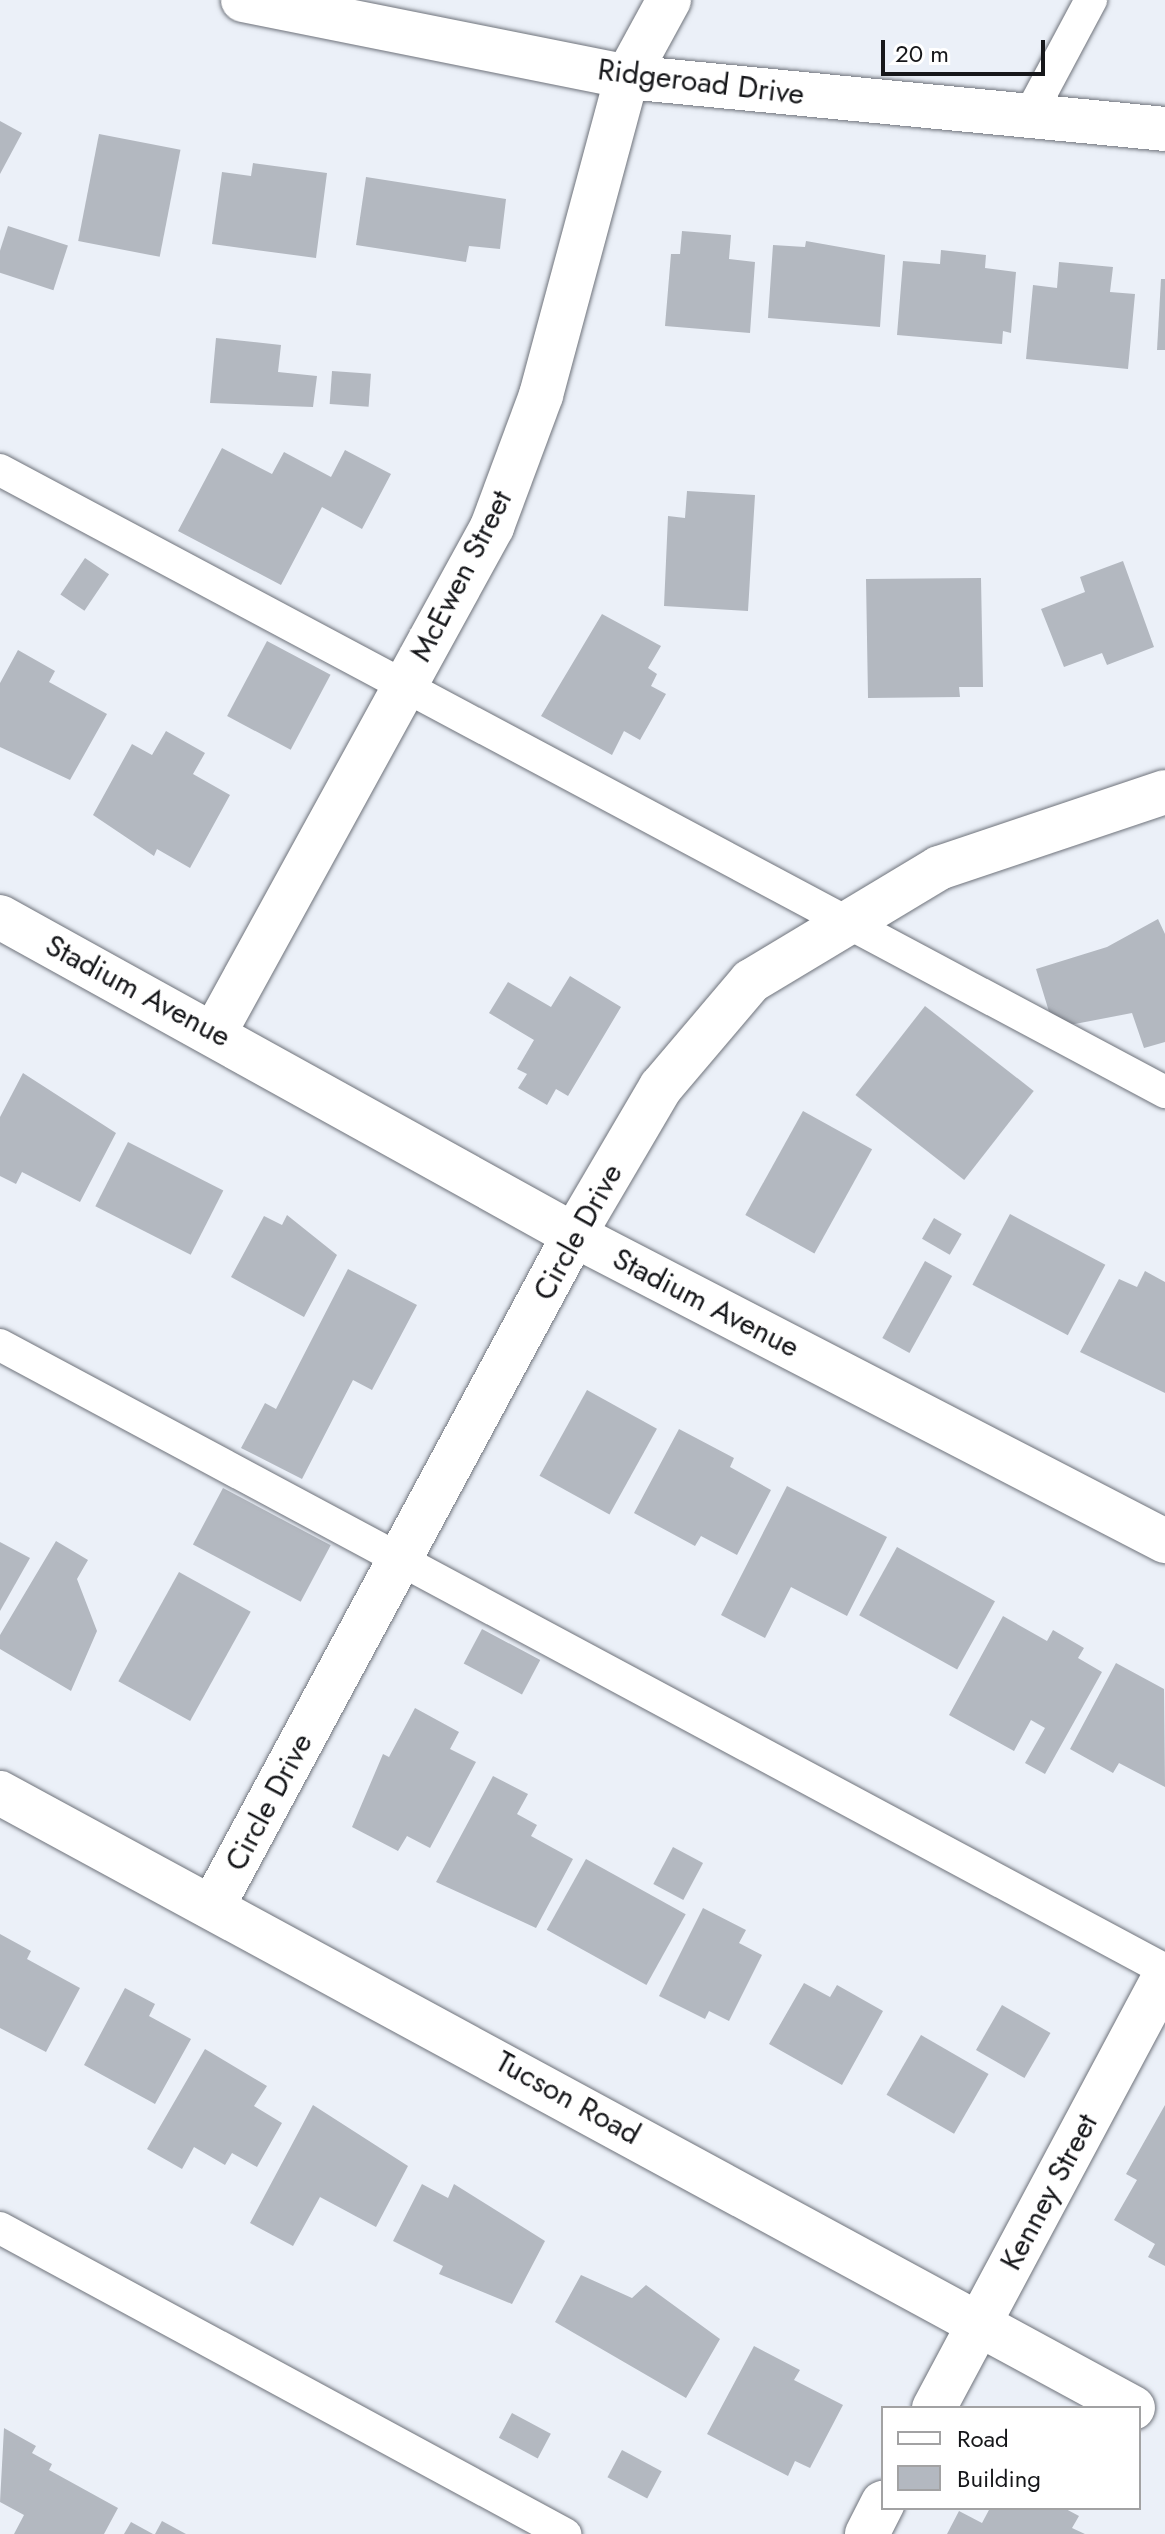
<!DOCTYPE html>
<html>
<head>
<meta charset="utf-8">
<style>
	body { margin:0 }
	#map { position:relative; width:1165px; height:2534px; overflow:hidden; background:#ebf0f8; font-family:Jost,sans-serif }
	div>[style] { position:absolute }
	.building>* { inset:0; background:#b3b8c0; transform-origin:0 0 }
	.roads { filter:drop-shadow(0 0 2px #6f737b) drop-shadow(0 0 2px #6f737b) }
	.lane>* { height:32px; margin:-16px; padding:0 16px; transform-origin:16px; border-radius:16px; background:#fff }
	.street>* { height:44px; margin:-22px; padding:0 22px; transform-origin:22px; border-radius:22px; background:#fff }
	span { translate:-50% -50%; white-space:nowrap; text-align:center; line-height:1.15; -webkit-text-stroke:6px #fff; paint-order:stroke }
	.street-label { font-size:30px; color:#16171a }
	.legend { position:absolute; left:881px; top:2406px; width:260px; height:104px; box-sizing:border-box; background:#fff; border:2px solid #a2a2a3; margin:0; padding:10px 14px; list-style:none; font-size:24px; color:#16171a }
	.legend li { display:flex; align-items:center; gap:16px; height:40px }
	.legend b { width:40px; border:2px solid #a2a2a3 }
	.scale { position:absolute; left:881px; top:40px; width:164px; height:36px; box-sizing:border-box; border:4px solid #16171a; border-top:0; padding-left:10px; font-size:24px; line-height:28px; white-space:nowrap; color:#16171a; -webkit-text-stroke:6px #fff; paint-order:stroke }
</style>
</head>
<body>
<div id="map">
	<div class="building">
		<div style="clip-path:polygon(0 121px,22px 133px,0 174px)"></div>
		<div style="left:99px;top:134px;width:83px;height:109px;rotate:11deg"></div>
		<div style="clip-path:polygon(253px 163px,327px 173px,316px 258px,212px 244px,222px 172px,251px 176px)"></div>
		<div style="clip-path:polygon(366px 177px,506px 199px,500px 249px,469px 246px,466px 262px,356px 245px)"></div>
		<div style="left:8px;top:226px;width:63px;height:47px;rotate:18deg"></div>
		<div style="clip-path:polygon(682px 231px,731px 235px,729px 259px,755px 262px,750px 333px,665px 326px,671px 254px,680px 254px)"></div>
		<div style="clip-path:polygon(806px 241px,885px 255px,880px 327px,768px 318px,773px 245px,805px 247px)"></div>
		<div style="clip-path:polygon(941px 250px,986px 255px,985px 268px,1016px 272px,1011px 333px,1003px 331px,1002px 344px,897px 335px,903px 261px,940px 264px)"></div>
		<div style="clip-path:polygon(1059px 262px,1113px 267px,1110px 292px,1135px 294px,1128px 369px,1026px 359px,1033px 285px,1057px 288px)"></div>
		<div style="clip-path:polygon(1161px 279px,1165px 279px,1165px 350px,1157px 350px)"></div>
		<div style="clip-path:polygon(216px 338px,281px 345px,278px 372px,317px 376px,313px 407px,210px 403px)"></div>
		<div style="left:332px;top:371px;width:39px;height:33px;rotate:4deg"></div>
		<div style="clip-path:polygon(222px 448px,272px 474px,284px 452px,331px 477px,345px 450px,391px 474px,362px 529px,322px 507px,281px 585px,178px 531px)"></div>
		<div style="clip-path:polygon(687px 491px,755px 495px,748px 611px,664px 606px,668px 516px,685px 518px)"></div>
		<div style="left:85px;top:558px;width:29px;height:44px;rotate:34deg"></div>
		<div style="clip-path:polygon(1123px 561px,1154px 647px,1107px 665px,1102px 653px,1064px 667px,1041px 609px,1085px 592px,1080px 577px)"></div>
		<div style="clip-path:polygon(981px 578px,983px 687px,959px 687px,960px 697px,868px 698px,866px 579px)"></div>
		<div style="clip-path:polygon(602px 614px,661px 646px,648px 668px,657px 674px,651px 686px,666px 694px,640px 740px,624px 731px,612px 755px,541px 716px)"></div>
		<div style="left:267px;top:641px;width:72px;height:85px;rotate:28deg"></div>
		<div style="clip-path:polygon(18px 650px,55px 671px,49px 682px,107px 714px,70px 780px,0 747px,0 683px)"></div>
		<div style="clip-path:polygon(166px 731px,205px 753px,193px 774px,230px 795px,190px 868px,157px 849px,154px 856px,93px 815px,132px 744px,152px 755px)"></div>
		<div style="clip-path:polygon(1158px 919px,1165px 934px,1165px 1042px,1144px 1048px,1132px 1013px,1054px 1028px,1036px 969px,1107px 947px)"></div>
		<div style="clip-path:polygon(570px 976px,621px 1007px,568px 1096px,556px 1089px,547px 1105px,518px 1088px,527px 1074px,517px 1069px,534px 1040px,489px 1013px,508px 982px,551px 1007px)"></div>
		<div style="left:925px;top:1006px;width:138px;height:113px;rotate:38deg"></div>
		<div style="clip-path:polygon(23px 1073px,116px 1133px,80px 1202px,22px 1172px,16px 1184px,0 1176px,0 1117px)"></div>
		<div style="left:803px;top:1111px;width:79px;height:119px;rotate:29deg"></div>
		<div style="left:128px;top:1142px;width:107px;height:72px;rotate:27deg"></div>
		<div style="left:1010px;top:1214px;width:108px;height:80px;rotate:28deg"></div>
		<div style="clip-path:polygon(287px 1215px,337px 1255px,304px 1317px,231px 1277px,264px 1216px,282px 1225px)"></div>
		<div style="left:934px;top:1218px;width:32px;height:24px;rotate:30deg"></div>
		<div style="left:925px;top:1261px;width:31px;height:88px;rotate:29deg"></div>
		<div style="clip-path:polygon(348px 1269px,417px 1305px,372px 1390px,353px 1380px,302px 1479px,241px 1448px,265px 1403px,276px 1409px)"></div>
		<div style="clip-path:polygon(1145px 1271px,1165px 1282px,1165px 1393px,1080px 1352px,1119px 1279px,1137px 1287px)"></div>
		<div style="left:587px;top:1390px;width:80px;height:98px;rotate:29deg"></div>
		<div style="clip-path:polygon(679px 1429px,734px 1458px,730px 1467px,771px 1490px,737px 1555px,701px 1536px,695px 1546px,634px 1513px)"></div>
		<div style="clip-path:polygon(787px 1486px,887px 1537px,847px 1616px,791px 1587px,765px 1638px,721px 1615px)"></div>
		<div style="left:223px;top:1488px;width:122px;height:64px;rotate:28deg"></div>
		<div style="clip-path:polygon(56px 1541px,88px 1560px,77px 1579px,97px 1631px,71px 1691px,0 1649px,0 1635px)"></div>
		<div style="clip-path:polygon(0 1542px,30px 1558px,0 1611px)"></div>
		<div style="left:897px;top:1547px;width:112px;height:78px;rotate:29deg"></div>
		<div style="left:179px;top:1572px;width:82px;height:125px;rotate:29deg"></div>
		<div style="clip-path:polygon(1003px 1616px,1047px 1641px,1053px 1630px,1084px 1648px,1078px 1658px,1102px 1672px,1045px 1774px,1025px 1763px,1045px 1728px,1031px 1720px,1014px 1751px,949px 1715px)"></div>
		<div style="left:482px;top:1629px;width:66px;height:39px;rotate:28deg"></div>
		<div style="clip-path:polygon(1116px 1663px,1164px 1689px,1165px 1787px,1119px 1763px,1113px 1773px,1070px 1749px)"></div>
		<div style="clip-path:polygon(415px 1708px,459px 1732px,450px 1749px,476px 1762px,430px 1848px,407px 1836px,398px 1851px,352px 1827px,383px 1754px,389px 1757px)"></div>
		<div style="clip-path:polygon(493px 1776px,528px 1794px,517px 1814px,537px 1825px,531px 1836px,573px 1859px,536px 1928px,436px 1882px)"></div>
		<div style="left:673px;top:1847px;width:34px;height:42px;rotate:28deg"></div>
		<div style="left:586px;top:1859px;width:114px;height:81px;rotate:29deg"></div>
		<div style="clip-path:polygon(703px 1908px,746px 1930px,739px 1943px,762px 1955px,729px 2021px,709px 2011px,705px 2019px,659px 1996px)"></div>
		<div style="clip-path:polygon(0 1934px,31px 1951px,27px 1959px,80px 1988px,46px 2052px,0 2028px)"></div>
		<div style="clip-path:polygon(804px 1983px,830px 1997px,837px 1985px,883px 2011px,842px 2085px,769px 2044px)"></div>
		<div style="clip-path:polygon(125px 1988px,155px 2004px,149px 2016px,191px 2039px,155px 2104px,84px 2065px)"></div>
		<div style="left:1002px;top:2005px;width:56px;height:52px;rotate:30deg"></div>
		<div style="left:921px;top:2035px;width:78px;height:69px;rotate:30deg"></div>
		<div style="clip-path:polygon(205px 2049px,267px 2086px,254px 2106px,282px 2123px,257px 2167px,232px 2153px,225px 2165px,194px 2147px,182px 2169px,147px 2149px)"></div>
		<div style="clip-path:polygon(313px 2105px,408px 2166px,376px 2227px,320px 2197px,293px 2246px,250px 2223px)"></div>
		<div style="clip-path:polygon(1165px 2105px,1165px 2266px,1148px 2257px,1155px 2244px,1114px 2220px,1137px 2180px,1126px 2174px)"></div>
		<div style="clip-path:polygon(422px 2184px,448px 2198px,454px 2184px,545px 2241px,512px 2304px,439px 2274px,443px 2266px,393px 2241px)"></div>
		<div style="clip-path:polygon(581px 2275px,632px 2298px,646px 2285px,720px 2339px,686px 2398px,555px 2322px)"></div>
		<div style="clip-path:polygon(754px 2346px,800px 2370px,794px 2380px,843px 2405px,810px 2468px,795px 2461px,788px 2476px,707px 2434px)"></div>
		<div style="left:512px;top:2413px;width:44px;height:28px;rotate:28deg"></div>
		<div style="clip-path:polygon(4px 2428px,36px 2446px,32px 2453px,52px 2464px,49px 2470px,118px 2508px,104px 2534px,14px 2534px,24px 2515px,0 2502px)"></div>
		<div style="left:622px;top:2450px;width:45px;height:31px;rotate:28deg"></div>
		<div style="clip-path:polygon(990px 2508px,1064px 2508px,1079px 2516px,1072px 2528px,1085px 2534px,947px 2534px,959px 2511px,982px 2523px)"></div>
		<div style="clip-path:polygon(162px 2521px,186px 2534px,155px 2534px)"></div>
		<div style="clip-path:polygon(131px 2522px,153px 2534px,124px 2534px)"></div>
	</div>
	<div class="roads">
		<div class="lane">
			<div style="left:1029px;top:116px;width:132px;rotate:-61.9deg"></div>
			<div style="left:0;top:470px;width:1321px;rotate:28.1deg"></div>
			<div style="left:0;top:1345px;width:1322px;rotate:28.21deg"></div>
			<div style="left:0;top:2228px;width:643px;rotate:28.44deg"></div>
		</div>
		<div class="street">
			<div style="left:243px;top:0;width:392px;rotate:11.3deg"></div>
			<div style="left:627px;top:77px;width:541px;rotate:5.52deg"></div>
			<div style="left:0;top:917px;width:656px;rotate:28.99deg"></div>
			<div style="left:574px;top:1235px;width:666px;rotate:27.37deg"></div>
			<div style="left:215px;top:1032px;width:576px;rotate:-61.25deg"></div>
			<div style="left:492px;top:527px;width:141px;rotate:-69.6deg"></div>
			<div style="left:541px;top:395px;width:329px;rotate:-74.9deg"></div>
			<div style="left:627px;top:77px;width:88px;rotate:-61.4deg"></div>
			<div style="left:0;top:1793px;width:1289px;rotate:28.49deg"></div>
			<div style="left:214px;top:1904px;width:760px;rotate:-61.71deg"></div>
			<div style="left:574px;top:1235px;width:172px;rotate:-59.6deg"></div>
			<div style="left:661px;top:1087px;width:139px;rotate:-49.7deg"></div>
			<div style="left:751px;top:981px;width:219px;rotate:-31deg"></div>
			<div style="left:939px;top:868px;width:238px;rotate:-18.6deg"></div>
			<div style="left:934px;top:2408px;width:491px;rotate:-61.9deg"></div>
			<div style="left:867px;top:2534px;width:35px;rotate:-63deg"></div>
		</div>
	</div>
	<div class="street-label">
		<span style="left:701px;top:82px;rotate:7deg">Ridgeroad Drive</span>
		<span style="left:461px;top:576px;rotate:-63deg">McEwen Street</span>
		<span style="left:138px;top:991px;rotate:28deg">Stadium Avenue</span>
		<span style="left:578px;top:1232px;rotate:-61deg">Circle Drive</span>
		<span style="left:706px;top:1303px;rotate:27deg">Stadium Avenue</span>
		<span style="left:269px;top:1802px;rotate:-62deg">Circle Drive</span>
		<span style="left:568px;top:2098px;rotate:29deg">Tucson Road</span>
		<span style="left:1049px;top:2192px;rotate:-62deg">Kenney Street</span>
	</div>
	<ul class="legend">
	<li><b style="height:10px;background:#fff"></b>Road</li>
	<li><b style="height:22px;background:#b3b8c0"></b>Building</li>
	</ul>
	<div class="scale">20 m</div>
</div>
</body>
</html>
